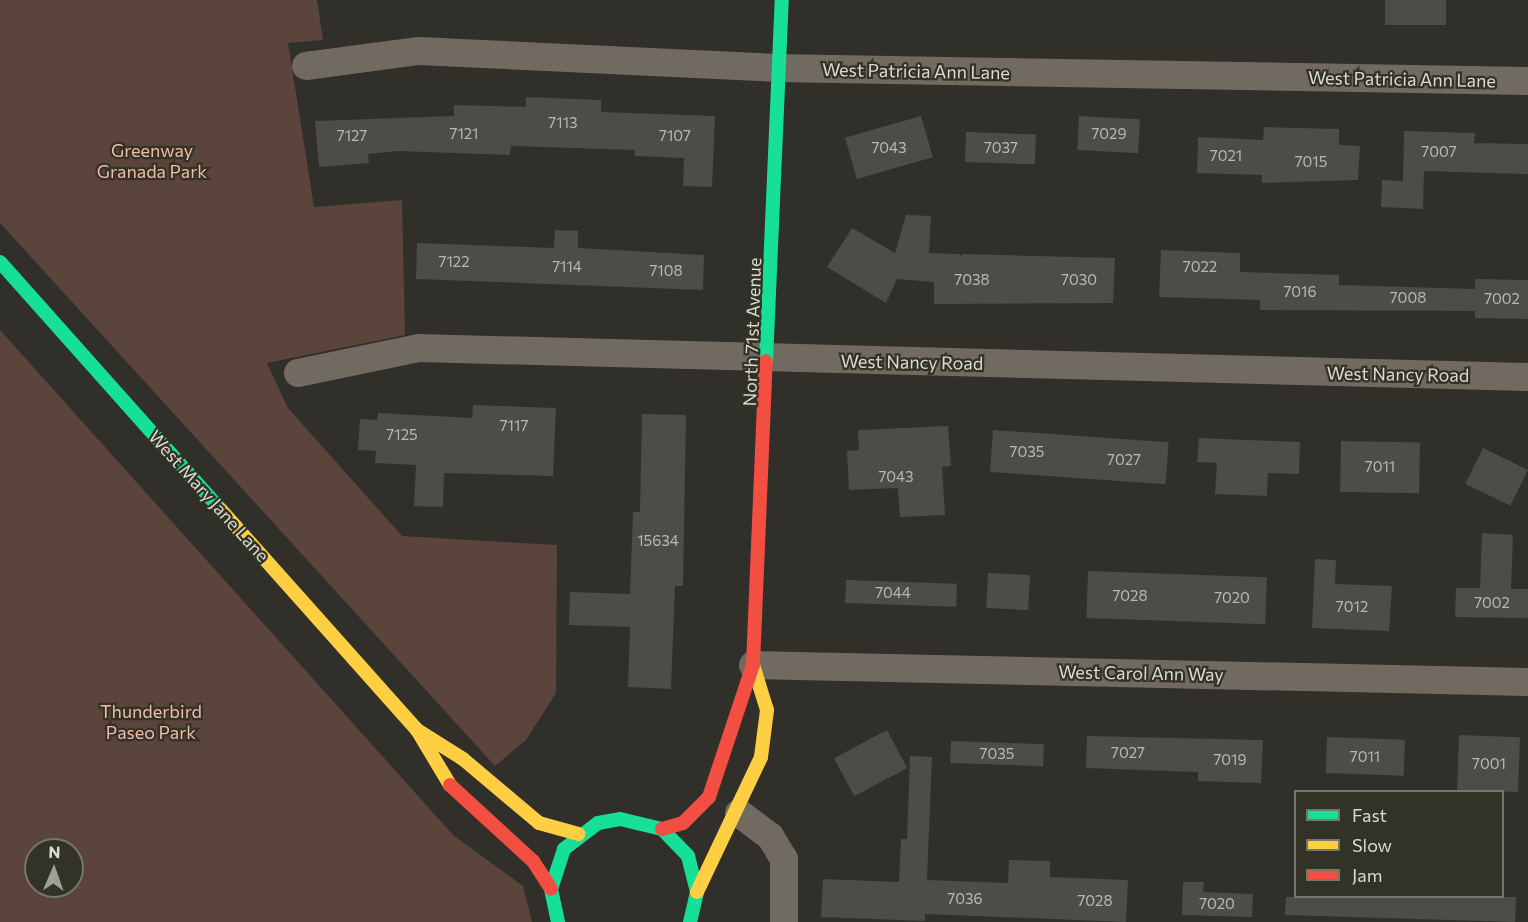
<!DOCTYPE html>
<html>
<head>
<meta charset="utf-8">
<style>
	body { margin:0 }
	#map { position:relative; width:1528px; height:922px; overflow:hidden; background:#302f29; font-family:Commissioner,sans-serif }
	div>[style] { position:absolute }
	.green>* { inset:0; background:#5b443b }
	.building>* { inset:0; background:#4c4d48; transform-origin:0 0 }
	.street>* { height:28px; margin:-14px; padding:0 14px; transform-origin:14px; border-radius:14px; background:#716a61 }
	.fast>* { height:14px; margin:-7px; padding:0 7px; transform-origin:7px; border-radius:7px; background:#16e098 }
	.slow>* { height:14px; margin:-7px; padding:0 7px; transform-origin:7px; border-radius:7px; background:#ffcf43 }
	.jam>* { height:14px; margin:-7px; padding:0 7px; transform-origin:7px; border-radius:7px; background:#f24e42 }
	span { translate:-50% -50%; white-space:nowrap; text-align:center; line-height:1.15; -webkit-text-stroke:4.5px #333226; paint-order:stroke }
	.number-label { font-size:15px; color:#b7b8b0 }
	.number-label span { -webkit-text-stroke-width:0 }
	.street-label { font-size:18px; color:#dbdbd3 }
	.park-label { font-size:18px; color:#f3bba7 }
	.legend { position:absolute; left:1294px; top:790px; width:210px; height:108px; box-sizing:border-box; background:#333226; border:2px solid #76766b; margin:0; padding:8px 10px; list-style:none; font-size:18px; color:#dbdbd3 }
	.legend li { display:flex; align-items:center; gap:12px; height:30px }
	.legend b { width:30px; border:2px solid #76766b }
	.north { position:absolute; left:24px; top:838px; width:60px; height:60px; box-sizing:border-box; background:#333226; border:2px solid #76766b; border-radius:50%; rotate:2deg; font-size:16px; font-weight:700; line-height:24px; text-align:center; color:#dbdbd3 }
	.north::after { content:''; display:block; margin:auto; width:21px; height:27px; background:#9f9f98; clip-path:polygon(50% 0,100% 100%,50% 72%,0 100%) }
</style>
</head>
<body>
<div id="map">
	<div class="green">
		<div style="clip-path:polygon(0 0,317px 0,323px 40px,288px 43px,314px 207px,402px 200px,405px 335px,267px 363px,288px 408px,402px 536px,557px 545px,556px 693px,526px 740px,495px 766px,0 223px)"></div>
		<div style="clip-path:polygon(evenodd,0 330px,454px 836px,523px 886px,532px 922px,0 922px,0 330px,36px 850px,72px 850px,72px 886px,36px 886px,36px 850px)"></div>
	</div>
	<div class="building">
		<div style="left:1385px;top:0;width:61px;height:25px"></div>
		<div style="clip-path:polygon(526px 97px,601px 100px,601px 112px,715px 116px,712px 187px,683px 186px,684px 158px,635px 156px,635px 150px,511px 146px,510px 155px,398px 151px,368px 154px,369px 163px,319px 167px,315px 121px,454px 116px,454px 105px,526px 107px)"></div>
		<div style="left:921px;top:116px;width:43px;height:79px;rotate:74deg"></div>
		<div style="left:1079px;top:116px;width:61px;height:34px;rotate:3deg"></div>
		<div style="clip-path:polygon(1264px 127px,1339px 129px,1339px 145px,1360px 146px,1358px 180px,1262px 183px,1262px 175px,1197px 173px,1198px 137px,1263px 140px)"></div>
		<div style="clip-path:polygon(1404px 131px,1475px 133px,1474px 143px,1528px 144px,1528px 174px,1424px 171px,1423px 209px,1381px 207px,1382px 180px,1403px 181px)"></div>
		<div style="left:966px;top:132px;width:70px;height:30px;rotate:2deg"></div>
		<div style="clip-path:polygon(906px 215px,931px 216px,929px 253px,960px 254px,962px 258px,962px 254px,1115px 258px,1113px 303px,934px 304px,934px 282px,897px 279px,886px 303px,827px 267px,852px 228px,895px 253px)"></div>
		<div style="clip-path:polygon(555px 230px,578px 231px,578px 248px,704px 255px,703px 290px,416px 279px,417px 243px,554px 248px)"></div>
		<div style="clip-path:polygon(1161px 250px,1240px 253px,1240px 272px,1339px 275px,1339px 285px,1475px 289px,1475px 279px,1528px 280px,1528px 319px,1475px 318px,1475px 311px,1260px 310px,1260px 300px,1159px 297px)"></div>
		<div style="clip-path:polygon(473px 405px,556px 408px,553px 476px,444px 473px,443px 507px,414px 506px,416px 465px,375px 463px,376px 451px,358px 450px,360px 419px,377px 420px,378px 413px,472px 418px)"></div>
		<div style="clip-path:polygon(642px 414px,686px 415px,683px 586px,675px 586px,671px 689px,628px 687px,630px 627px,569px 625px,570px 592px,630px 594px,633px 512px,640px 512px)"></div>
		<div style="clip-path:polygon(948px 426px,951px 466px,942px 467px,945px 515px,900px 517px,898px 488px,849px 490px,847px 451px,859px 450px,858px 430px)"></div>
		<div style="left:993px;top:430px;width:176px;height:42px;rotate:4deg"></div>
		<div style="clip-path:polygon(1199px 438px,1300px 442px,1299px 474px,1268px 473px,1267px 496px,1215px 494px,1217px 463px,1197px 462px)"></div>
		<div style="left:1341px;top:441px;width:79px;height:51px;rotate:1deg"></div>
		<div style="left:1483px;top:448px;width:50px;height:40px;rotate:26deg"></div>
		<div style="clip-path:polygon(1482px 533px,1513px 535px,1511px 589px,1528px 589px,1528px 618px,1455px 617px,1456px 588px,1480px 588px)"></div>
		<div style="clip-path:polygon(1315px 559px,1336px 560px,1335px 584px,1392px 586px,1389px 631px,1312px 628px)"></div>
		<div style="left:1088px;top:571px;width:179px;height:47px;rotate:2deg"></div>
		<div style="left:988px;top:573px;width:42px;height:35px;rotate:3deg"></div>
		<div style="left:846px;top:580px;width:111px;height:23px;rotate:2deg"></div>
		<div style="left:887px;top:730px;width:43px;height:60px;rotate:62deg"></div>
		<div style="left:1459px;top:735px;width:61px;height:55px;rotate:2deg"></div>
		<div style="clip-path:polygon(1087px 736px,1263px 740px,1261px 783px,1198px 781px,1198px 772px,1086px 768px)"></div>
		<div style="left:1327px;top:737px;width:78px;height:36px;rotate:2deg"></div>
		<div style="left:951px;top:741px;width:93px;height:22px;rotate:2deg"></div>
		<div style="clip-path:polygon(910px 756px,932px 757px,927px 880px,1008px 883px,1009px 860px,1050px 861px,1050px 877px,1128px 880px,1126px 922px,925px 914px,925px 921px,821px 917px,823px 879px,899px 882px,901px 839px,907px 839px)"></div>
		<div style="clip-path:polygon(1183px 882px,1204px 882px,1203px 892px,1253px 894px,1252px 917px,1182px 915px)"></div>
		<div style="clip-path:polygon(1286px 897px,1516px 897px,1515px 922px,1285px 915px)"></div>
	</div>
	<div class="street">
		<div style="left:306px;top:66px;width:114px;rotate:-7.6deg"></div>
		<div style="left:419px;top:51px;width:358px;rotate:2.7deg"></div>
		<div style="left:777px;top:68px;width:751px;rotate:0.99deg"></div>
		<div style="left:298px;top:373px;width:124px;rotate:-11.7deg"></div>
		<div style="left:419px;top:348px;width:1109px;rotate:1.5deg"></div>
		<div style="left:753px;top:665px;width:775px;rotate:1.26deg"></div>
		<div style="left:739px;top:813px;width:39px;rotate:37deg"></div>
		<div style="left:770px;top:836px;width:27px;rotate:59deg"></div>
		<div style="left:784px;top:859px;width:63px;rotate:90deg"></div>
	</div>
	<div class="fast">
		<div style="left:0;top:262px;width:332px;rotate:48.3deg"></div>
		<div style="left:766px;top:361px;width:361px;rotate:-87.5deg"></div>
		<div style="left:558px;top:922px;width:34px;rotate:-102deg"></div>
		<div style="left:551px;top:889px;width:42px;rotate:-72deg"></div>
		<div style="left:564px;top:849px;width:43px;rotate:-37.4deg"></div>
		<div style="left:598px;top:823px;width:22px;rotate:-10deg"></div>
		<div style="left:620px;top:819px;width:43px;rotate:13.4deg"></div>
		<div style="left:662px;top:829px;width:37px;rotate:46deg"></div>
		<div style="left:688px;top:856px;width:37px;rotate:76deg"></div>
		<div style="left:697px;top:892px;width:31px;rotate:103deg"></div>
	</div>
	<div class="slow">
		<div style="left:221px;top:510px;width:295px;rotate:48.3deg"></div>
		<div style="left:417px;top:730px;width:64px;rotate:59deg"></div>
		<div style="left:417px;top:730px;width:54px;rotate:32.2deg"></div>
		<div style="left:463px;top:759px;width:99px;rotate:40.1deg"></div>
		<div style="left:539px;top:823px;width:41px;rotate:15.4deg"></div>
		<div style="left:697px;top:892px;width:149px;rotate:-64.6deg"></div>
		<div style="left:761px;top:757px;width:47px;rotate:-82.7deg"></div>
		<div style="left:767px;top:710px;width:47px;rotate:-107.3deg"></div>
	</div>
	<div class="jam">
		<div style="left:450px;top:785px;width:113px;rotate:42.5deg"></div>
		<div style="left:533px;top:861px;width:33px;rotate:57deg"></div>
		<div style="left:662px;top:829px;width:22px;rotate:-16deg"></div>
		<div style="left:683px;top:823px;width:37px;rotate:-45deg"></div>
		<div style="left:709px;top:797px;width:139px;rotate:-71.6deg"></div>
		<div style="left:753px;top:665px;width:304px;rotate:-87.6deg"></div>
	</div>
	<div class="number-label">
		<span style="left:563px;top:123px">7113</span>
		<span style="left:464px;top:134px">7121</span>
		<span style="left:1109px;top:134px">7029</span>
		<span style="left:352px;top:136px">7127</span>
		<span style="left:675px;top:136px">7107</span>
		<span style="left:889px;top:148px">7043</span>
		<span style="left:1001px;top:148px">7037</span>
		<span style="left:1439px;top:152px">7007</span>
		<span style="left:1226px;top:156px">7021</span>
		<span style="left:1311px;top:162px">7015</span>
		<span style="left:454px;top:262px">7122</span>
		<span style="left:567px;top:267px">7114</span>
		<span style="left:1200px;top:267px">7022</span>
		<span style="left:666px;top:271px">7108</span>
		<span style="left:972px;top:280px">7038</span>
		<span style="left:1079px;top:280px">7030</span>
		<span style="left:1300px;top:292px">7016</span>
		<span style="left:1408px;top:298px">7008</span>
		<span style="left:1502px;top:299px">7002</span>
		<span style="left:514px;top:426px">7117</span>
		<span style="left:402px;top:435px">7125</span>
		<span style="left:1027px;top:452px">7035</span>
		<span style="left:1124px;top:460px">7027</span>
		<span style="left:1380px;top:467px">7011</span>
		<span style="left:896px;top:477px">7043</span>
		<span style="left:658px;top:541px">15634</span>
		<span style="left:893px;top:593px">7044</span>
		<span style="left:1130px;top:596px">7028</span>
		<span style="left:1232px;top:598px">7020</span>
		<span style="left:1492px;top:603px">7002</span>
		<span style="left:1352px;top:607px">7012</span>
		<span style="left:1128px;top:753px">7027</span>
		<span style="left:997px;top:754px">7035</span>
		<span style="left:1365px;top:757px">7011</span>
		<span style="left:1230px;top:760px">7019</span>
		<span style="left:1489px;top:764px">7001</span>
		<span style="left:965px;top:899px">7036</span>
		<span style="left:1095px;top:901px">7028</span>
		<span style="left:1217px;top:904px">7020</span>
	</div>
	<div class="street-label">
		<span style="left:916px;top:71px;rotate:1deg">West Patricia Ann Lane</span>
		<span style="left:1402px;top:79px;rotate:1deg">West Patricia Ann Lane</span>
		<span style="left:752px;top:332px;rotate:-88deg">North 71st Avenue</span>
		<span style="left:912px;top:362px;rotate:1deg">West Nancy Road</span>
		<span style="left:1398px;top:374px;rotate:1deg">West Nancy Road</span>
		<span style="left:209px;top:496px;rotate:48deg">West Mary Jane Lane</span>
		<span style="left:1141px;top:673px;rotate:1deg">West Carol Ann Way</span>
	</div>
	<div class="park-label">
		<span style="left:152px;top:161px">Greenway<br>Granada Park</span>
		<span style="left:151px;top:722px">Thunderbird<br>Paseo Park</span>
	</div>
	<ul class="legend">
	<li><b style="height:8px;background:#16e098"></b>Fast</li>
	<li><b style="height:8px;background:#ffcf43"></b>Slow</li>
	<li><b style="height:8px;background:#f24e42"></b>Jam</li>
	</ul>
	<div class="north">N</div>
</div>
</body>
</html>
